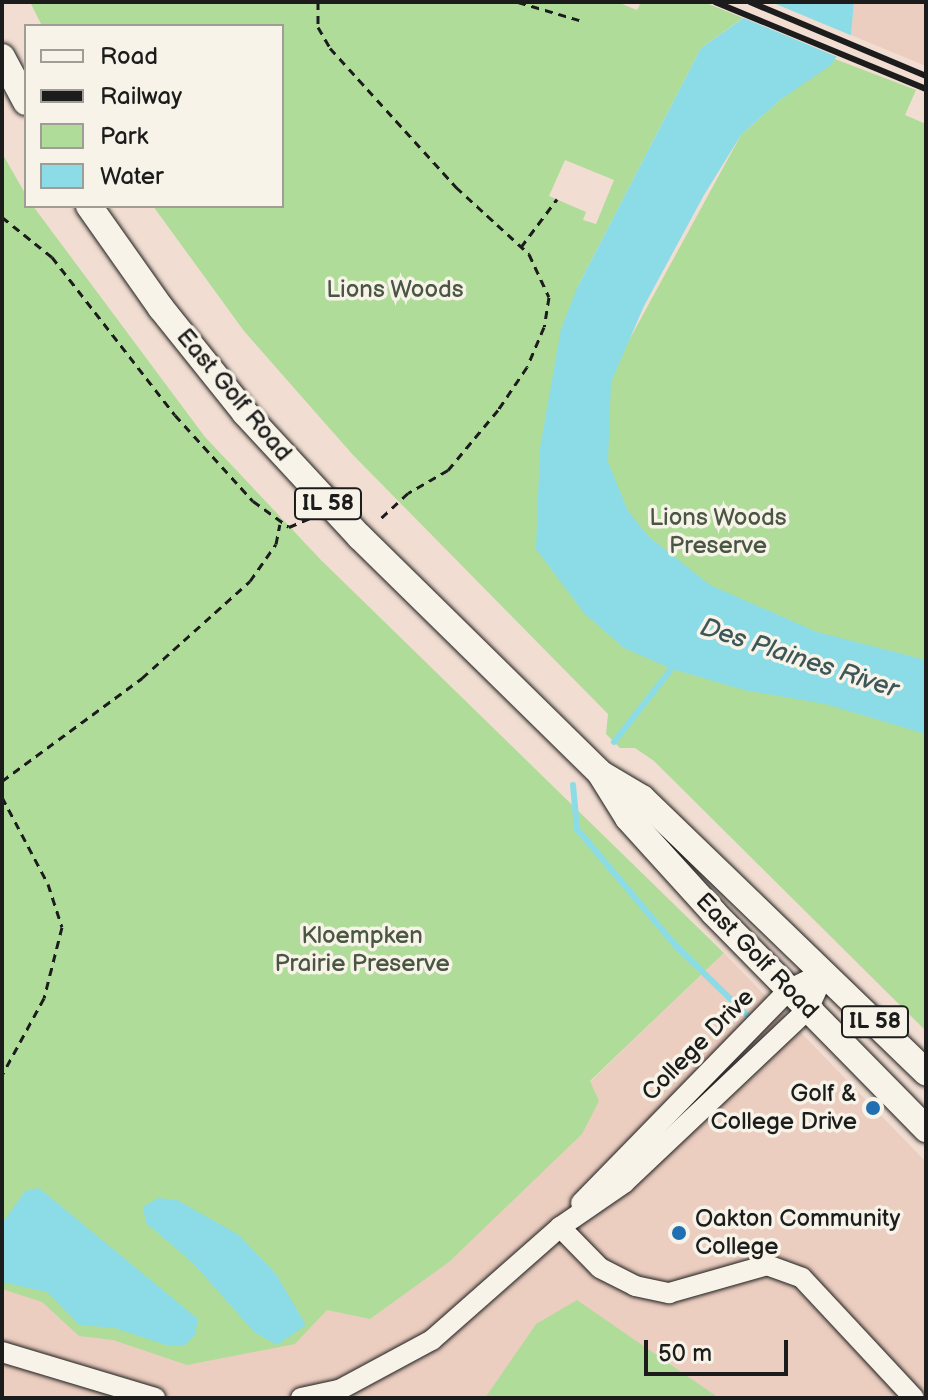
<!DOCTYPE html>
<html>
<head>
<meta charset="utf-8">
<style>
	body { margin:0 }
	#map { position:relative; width:928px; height:1400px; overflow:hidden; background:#f1ddd1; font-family:"Balsamiq Sans",sans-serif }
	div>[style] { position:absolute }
	.built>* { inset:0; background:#eccec0 }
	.green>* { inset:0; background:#b0dc9a }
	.water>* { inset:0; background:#8bdce6 }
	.pier>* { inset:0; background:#f1ddd1 }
	.stream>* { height:6px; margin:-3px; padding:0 3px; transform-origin:3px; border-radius:3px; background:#8bdce6 }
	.path>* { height:3px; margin-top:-1.5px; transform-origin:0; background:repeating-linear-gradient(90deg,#1c1c1c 0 8px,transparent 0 14px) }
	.roads { filter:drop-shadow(0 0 2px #1c1c1c) drop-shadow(0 0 2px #1c1c1c) }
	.minor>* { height:20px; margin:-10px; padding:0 10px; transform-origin:10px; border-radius:10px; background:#f7f3e8 }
	.major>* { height:26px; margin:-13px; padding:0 13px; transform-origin:13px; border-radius:13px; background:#f7f3e8 }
	.rail>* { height:6px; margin:-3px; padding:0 3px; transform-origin:3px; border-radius:3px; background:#1c1c1c }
	.dots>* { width:22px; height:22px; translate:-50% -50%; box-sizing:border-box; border:4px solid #f7f3e8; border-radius:50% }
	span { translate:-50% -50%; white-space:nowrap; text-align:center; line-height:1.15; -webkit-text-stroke:7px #f7f3e8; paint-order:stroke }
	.shield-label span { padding:2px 6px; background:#f7f3e8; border:2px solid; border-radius:6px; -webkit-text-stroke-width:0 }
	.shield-label { font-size:22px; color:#1c1c1c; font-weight:700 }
	.park-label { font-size:24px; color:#485642 }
	.street-label { font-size:24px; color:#1c1c1c }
	.poi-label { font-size:24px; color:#1c1c1c }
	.right { translate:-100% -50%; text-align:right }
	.left { translate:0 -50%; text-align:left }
	.water-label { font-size:26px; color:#3d5659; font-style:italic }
	.frame { position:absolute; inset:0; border:4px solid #1c1c1c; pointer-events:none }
	.legend { position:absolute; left:24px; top:24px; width:260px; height:184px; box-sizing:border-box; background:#f7f3e8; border:2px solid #9f9d96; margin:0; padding:10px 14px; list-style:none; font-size:24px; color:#1c1c1c }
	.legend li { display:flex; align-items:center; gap:16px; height:40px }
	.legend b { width:40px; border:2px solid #9f9d96 }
	.scale { position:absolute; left:644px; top:1340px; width:144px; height:36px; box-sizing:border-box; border:4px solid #1c1c1c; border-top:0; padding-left:10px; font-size:24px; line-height:28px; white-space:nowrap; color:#1c1c1c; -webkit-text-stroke:6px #f7f3e8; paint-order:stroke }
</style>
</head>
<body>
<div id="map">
	<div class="built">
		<div style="clip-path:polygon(854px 2px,926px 2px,926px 66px,851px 35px)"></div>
		<div style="clip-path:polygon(724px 953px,926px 1162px,926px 1398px,2px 1398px,2px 1076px,359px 1304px)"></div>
	</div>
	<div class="green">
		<div style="clip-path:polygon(evenodd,30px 2px,617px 2px,637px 10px,641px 2px,704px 2px,743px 18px,701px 48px,577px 288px,627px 344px,741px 135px,780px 100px,835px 59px,916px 90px,905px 115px,926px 124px,926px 1031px,654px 761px,635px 748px,620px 748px,606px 734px,608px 714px,353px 455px,244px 331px,153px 206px,282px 206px,282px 26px,42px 26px,30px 2px,565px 160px,614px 180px,596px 224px,583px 220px,586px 212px,549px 196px,565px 160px)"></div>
		<div style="clip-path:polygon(2px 153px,26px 195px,26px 206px,33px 206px,205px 437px,321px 560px,724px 953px,590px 1081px,599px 1101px,582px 1134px,449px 1262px,370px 1319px,327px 1310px,295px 1344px,187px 1365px,113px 1340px,79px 1336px,42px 1302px,2px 1289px)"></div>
		<div style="clip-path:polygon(577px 1300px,719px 1398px,485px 1398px,536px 1324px)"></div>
	</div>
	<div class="water">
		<div style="clip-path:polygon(766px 2px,854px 2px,851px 35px,831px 65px,780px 100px,741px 135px,704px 195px,644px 306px,611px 382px,608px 462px,628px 511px,648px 536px,710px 585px,817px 632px,926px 660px,926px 734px,825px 704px,744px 690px,672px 669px,624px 648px,584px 613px,536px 549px,540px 448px,561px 329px,577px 288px,701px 48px)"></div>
		<div style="clip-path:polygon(39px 1188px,198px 1319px,195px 1335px,185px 1345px,166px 1345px,115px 1328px,79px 1325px,47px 1292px,2px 1282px,2px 1224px,25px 1191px)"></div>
		<div style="clip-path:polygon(158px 1198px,177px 1200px,239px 1235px,276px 1274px,306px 1325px,277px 1345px,254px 1332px,193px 1263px,146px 1223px,143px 1207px)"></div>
	</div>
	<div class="pier">
		<div style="clip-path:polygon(759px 2px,771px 2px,855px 37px,840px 58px,739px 16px)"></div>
	</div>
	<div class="stream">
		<div style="left:614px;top:742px;width:100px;rotate:-51.9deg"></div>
		<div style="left:573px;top:785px;width:44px;rotate:84.8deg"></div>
		<div style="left:577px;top:829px;width:153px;rotate:49.8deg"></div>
		<div style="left:676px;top:946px;width:98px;rotate:44.2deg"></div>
	</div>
	<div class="path">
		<div style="left:318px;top:2px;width:25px;rotate:90deg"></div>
		<div style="left:318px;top:27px;width:24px;rotate:60deg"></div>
		<div style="left:330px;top:48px;width:188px;rotate:47.8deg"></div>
		<div style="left:456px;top:187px;width:99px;rotate:42.5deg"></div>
		<div style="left:529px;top:254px;width:47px;rotate:65.1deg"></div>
		<div style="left:549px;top:297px;width:30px;rotate:99deg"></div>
		<div style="left:544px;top:327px;width:43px;rotate:113deg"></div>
		<div style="left:527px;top:367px;width:52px;rotate:124deg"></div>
		<div style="left:498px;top:410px;width:78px;rotate:129.8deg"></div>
		<div style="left:448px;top:470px;width:46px;rotate:150.1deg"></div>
		<div style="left:408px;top:493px;width:41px;rotate:137deg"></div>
		<div style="left:518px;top:2px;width:64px;rotate:16.4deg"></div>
		<div style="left:2px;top:217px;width:64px;rotate:38.7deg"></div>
		<div style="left:52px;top:257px;width:200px;rotate:52.1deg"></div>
		<div style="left:175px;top:415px;width:116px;rotate:47.8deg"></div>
		<div style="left:253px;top:501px;width:44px;rotate:35.8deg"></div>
		<div style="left:289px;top:527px;width:26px;rotate:-23deg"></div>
		<div style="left:521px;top:247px;width:60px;rotate:-53.1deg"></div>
		<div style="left:2px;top:781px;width:174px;rotate:-36.3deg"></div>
		<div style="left:142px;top:678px;width:145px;rotate:-41.9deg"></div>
		<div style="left:250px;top:581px;width:45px;rotate:-54.9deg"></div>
		<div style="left:276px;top:544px;width:20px;rotate:-79deg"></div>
		<div style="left:2px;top:797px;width:98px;rotate:62.1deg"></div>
		<div style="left:48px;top:884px;width:45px;rotate:72deg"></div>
		<div style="left:62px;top:927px;width:73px;rotate:104.2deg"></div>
		<div style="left:44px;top:998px;width:88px;rotate:118.6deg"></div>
	</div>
	<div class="roads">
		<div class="minor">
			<div style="left:581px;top:1203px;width:299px;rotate:-45.7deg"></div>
			<div style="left:790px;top:989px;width:39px;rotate:-26deg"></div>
			<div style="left:560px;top:1227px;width:57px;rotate:45.7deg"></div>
			<div style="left:600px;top:1268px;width:39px;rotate:27deg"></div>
			<div style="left:635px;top:1286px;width:35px;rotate:12deg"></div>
			<div style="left:669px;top:1293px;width:102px;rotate:-15.9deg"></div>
			<div style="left:767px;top:1265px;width:37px;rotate:20deg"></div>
			<div style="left:802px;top:1278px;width:164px;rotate:47deg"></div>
			<div style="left:2px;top:1352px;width:160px;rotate:16.7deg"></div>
			<div style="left:301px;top:1398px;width:39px;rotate:-12deg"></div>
			<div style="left:339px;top:1390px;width:106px;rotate:-28.3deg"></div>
			<div style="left:432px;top:1340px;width:171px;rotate:-41.4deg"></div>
			<div style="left:560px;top:1227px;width:78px;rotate:-34.5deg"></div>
			<div style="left:624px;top:1183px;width:253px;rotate:-43.4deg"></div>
			<div style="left:808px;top:1009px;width:41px;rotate:-65.3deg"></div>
		</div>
		<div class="major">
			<div style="left:2px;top:57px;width:51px;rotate:61.9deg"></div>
			<div style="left:89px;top:206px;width:125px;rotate:54.8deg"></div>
			<div style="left:161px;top:308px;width:134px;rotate:51.3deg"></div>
			<div style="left:245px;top:413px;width:169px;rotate:47.2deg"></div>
			<div style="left:360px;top:537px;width:337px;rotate:44.5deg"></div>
			<div style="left:600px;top:773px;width:53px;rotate:58.1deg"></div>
			<div style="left:628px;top:818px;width:128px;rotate:47.8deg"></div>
			<div style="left:714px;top:913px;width:303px;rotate:45.5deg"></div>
			<div style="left:603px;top:775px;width:45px;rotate:30.5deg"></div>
			<div style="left:642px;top:798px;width:395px;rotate:44deg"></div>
		</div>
	</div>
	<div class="rail">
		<div style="left:715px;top:2px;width:228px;rotate:22.4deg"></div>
		<div style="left:750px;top:2px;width:191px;rotate:22.8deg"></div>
	</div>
	<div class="dots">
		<div style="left:873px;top:1108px;background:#1f6fb2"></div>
		<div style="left:679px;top:1233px;background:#1f6fb2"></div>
	</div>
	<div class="shield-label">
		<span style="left:328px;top:504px">IL 58</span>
		<span style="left:875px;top:1022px">IL 58</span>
	</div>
	<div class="park-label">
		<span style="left:395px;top:290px">Lions Woods</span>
		<span style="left:718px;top:532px">Lions Woods<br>Preserve</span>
		<span style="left:362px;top:950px">Kloempken<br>Prairie Preserve</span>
	</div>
	<div class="street-label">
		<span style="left:234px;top:395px;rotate:50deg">East Golf Road</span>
		<span style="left:757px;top:956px;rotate:46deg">East Golf Road</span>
		<span style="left:698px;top:1045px;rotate:-45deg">College Drive</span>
	</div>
	<div class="poi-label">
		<span class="right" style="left:857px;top:1108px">Golf &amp;<br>College Drive</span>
		<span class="left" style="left:695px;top:1233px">Oakton Community<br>College</span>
	</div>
	<div class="water-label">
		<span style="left:799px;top:659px;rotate:18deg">Des Plaines River</span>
	</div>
	<div class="frame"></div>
	<ul class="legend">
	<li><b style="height:10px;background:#f7f3e8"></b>Road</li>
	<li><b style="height:10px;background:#1c1c1c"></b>Railway</li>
	<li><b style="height:22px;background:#b0dc9a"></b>Park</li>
	<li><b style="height:22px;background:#8bdce6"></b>Water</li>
	</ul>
	<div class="scale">50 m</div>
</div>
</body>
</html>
